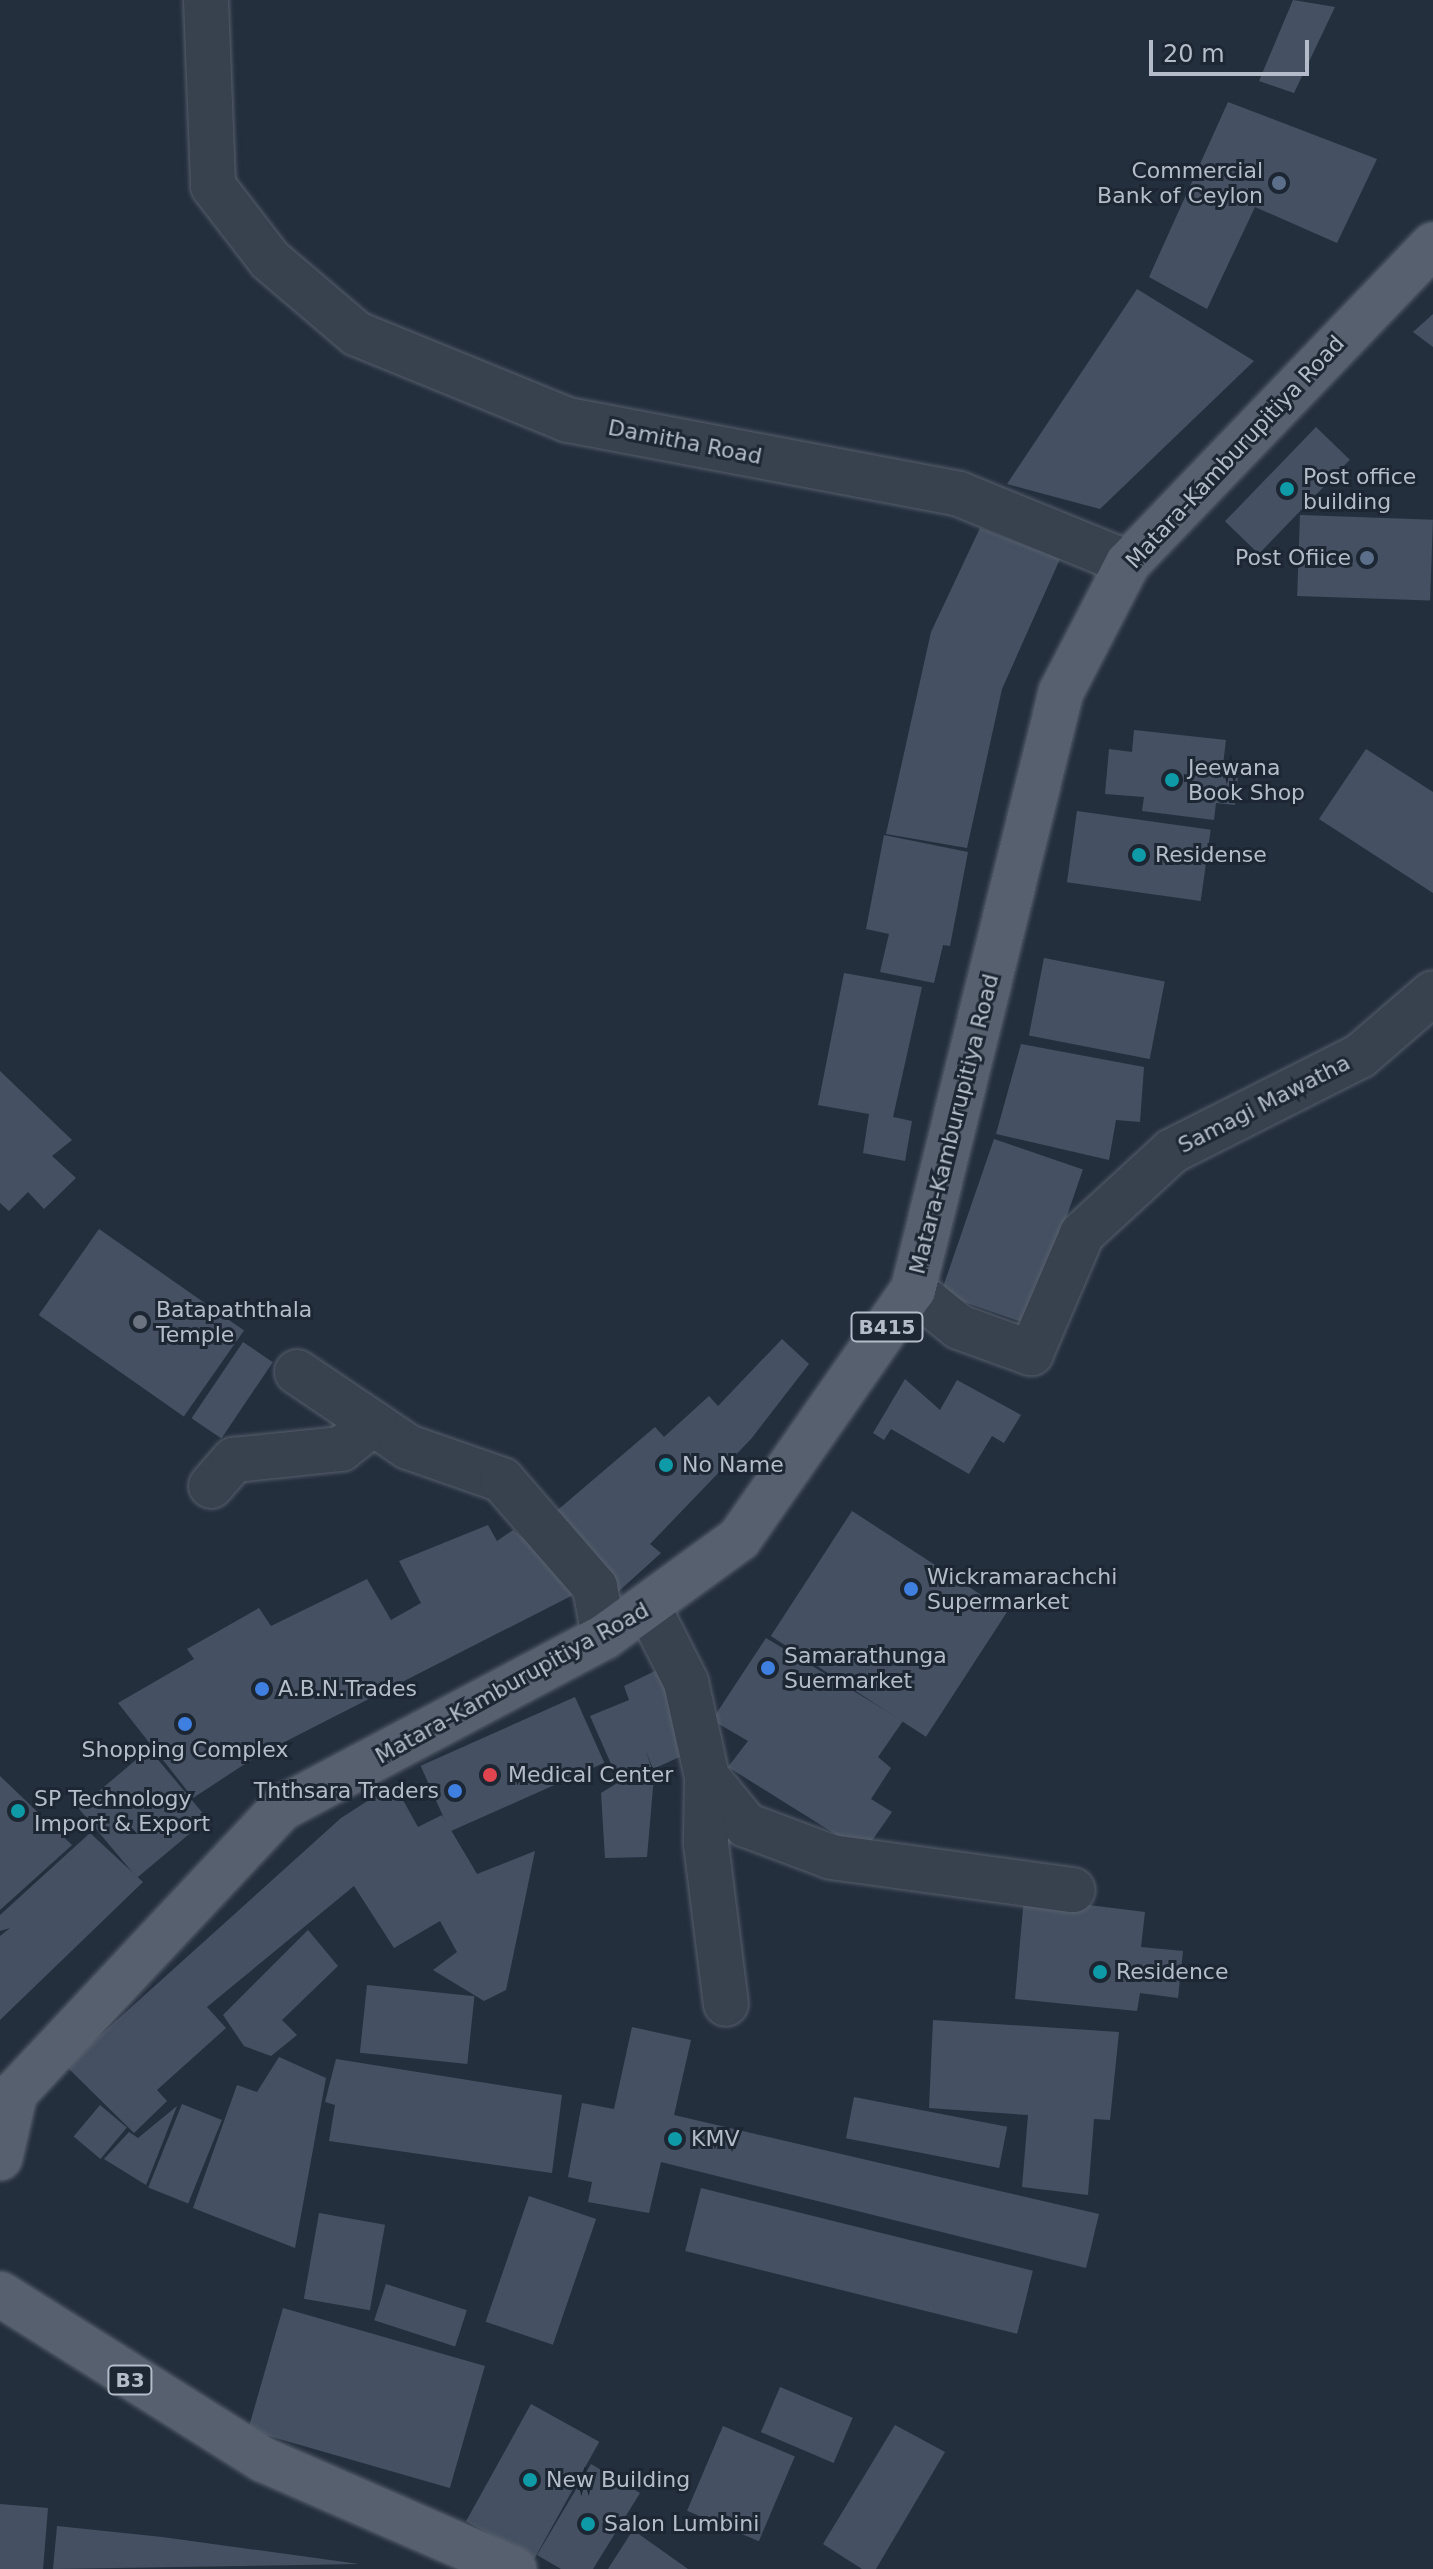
<!DOCTYPE html>
<html>
<head>
<meta charset="utf-8">
<style>
	body { margin:0 }
	#map { position:relative; width:1433px; height:2569px; overflow:hidden; background:#242f3e; font-family:"DejaVu Sans",sans-serif }
	div>[style] { position:absolute }
	.building>* { inset:0; background:#455162; transform-origin:0 0 }
	.roads { filter:drop-shadow(0 0 2px #565f6c) drop-shadow(0 0 2px #565f6c) }
	.street>* { height:44px; margin:-22px; padding:0 22px; transform-origin:22px; border-radius:22px; background:#38414e }
	.primary>* { height:44px; margin:-22px; padding:0 22px; transform-origin:22px; border-radius:22px; background:#56606e }
	.dots>* { width:22px; height:22px; translate:-50% -50%; box-sizing:border-box; border:4px solid #1d2633; border-radius:50% }
	span { translate:-50% -50%; white-space:nowrap; text-align:center; line-height:1.15; -webkit-text-stroke:6px #1d2633; paint-order:stroke }
	.shield-label span { padding:2px 6px; background:#1d2633; border:2px solid; border-radius:6px; -webkit-text-stroke-width:0 }
	.shield-label { font-size:20px; color:#b4bcc9; font-weight:700 }
	.poi-label { font-size:22px; color:#b4bcc9 }
	.right { translate:-100% -50%; text-align:right }
	.left { translate:0 -50%; text-align:left }
	.street-label { font-size:22px; color:#b4bcc9 }
	.scale { position:absolute; left:1149px; top:40px; width:160px; height:36px; box-sizing:border-box; border:4px solid #b4bcc9; border-top:0; padding-left:10px; font-size:24px; line-height:28px; white-space:nowrap; color:#b4bcc9; -webkit-text-stroke:6px #1d2633; paint-order:stroke }
</style>
</head>
<body>
<div id="map">
	<div class="building">
		<div style="clip-path:polygon(1293px 0,1335px 7px,1294px 93px,1259px 81px)"></div>
		<div style="clip-path:polygon(1228px 102px,1377px 159px,1337px 243px,1255px 207px,1207px 309px,1149px 277px)"></div>
		<div style="clip-path:polygon(1137px 289px,1254px 361px,1100px 509px,1007px 484px)"></div>
		<div style="clip-path:polygon(1433px 314px,1433px 347px,1413px 332px)"></div>
		<div style="left:1316px;top:427px;width:47px;height:131px;rotate:44deg"></div>
		<div style="left:1300px;top:515px;width:133px;height:81px;rotate:2deg"></div>
		<div style="clip-path:polygon(980px 528px,1060px 559px,1002px 689px,967px 848px,886px 834px,931px 632px)"></div>
		<div style="clip-path:polygon(1134px 730px,1226px 740px,1223px 765px,1239px 767px,1235px 805px,1216px 803px,1214px 820px,1142px 811px,1144px 797px,1105px 794px,1109px 749px,1132px 752px)"></div>
		<div style="clip-path:polygon(1366px 749px,1433px 792px,1433px 893px,1319px 819px)"></div>
		<div style="left:1077px;top:811px;width:135px;height:72px;rotate:8deg"></div>
		<div style="clip-path:polygon(884px 835px,968px 852px,950px 946px,943px 945px,934px 983px,880px 972px,889px 934px,866px 929px)"></div>
		<div style="left:1044px;top:958px;width:123px;height:79px;rotate:11deg"></div>
		<div style="clip-path:polygon(844px 973px,922px 987px,893px 1117px,912px 1121px,905px 1161px,863px 1153px,869px 1114px,818px 1105px)"></div>
		<div style="clip-path:polygon(1021px 1044px,1144px 1067px,1140px 1122px,1116px 1120px,1109px 1160px,996px 1134px)"></div>
		<div style="clip-path:polygon(0 1071px,72px 1140px,52px 1156px,76px 1178px,44px 1209px,28px 1192px,9px 1211px,0 1203px)"></div>
		<div style="left:994px;top:1139px;width:94px;height:164px;rotate:19deg"></div>
		<div style="left:99px;top:1229px;width:177px;height:105px;rotate:35deg"></div>
		<div style="clip-path:polygon(782px 1339px,809px 1364px,751px 1439px,650px 1544px,661px 1553px,618px 1592px,553px 1514px,655px 1427px,664px 1437px,709px 1396px,718px 1406px)"></div>
		<div style="left:243px;top:1342px;width:36px;height:92px;rotate:34deg"></div>
		<div style="clip-path:polygon(905px 1379px,940px 1410px,957px 1380px,1021px 1415px,1004px 1443px,992px 1436px,969px 1474px,891px 1429px,884px 1440px,873px 1433px)"></div>
		<div style="left:852px;top:1511px;width:185px;height:149px;rotate:33deg"></div>
		<div style="clip-path:polygon(488px 1525px,497px 1541px,513px 1530px,562px 1571px,575px 1594px,257px 1756px,193px 1798px,118px 1703px,194px 1659px,187px 1649px,259px 1608px,271px 1626px,367px 1579px,391px 1620px,421px 1603px,399px 1561px)"></div>
		<div style="clip-path:polygon(766px 1638px,903px 1721px,878px 1757px,891px 1768px,871px 1799px,892px 1812px,864px 1852px,728px 1767px,748px 1741px,712px 1720px)"></div>
		<div style="clip-path:polygon(659px 1669px,684px 1755px,653px 1769px,646px 1751px,654px 1776px,647px 1857px,605px 1858px,601px 1793px,619px 1782px,590px 1716px,629px 1700px,624px 1686px)"></div>
		<div style="left:575px;top:1697px;width:72px;height:169px;rotate:66deg"></div>
		<div style="left:149px;top:1749px;width:91px;height:92px;rotate:50deg"></div>
		<div style="clip-path:polygon(0 1776px,72px 1845px,0 1910px)"></div>
		<div style="clip-path:polygon(394px 1784px,418px 1827px,442px 1815px,477px 1874px,535px 1851px,506px 1990px,484px 2001px,433px 1970px,457px 1952px,440px 1921px,394px 1948px,354px 1886px,207px 2007px,226px 2028px,157px 2090px,167px 2101px,134px 2133px,66px 2066px,341px 1818px)"></div>
		<div style="clip-path:polygon(90px 1833px,143px 1882px,0 2020px,0 1936px,10px 1928px,0 1931px,0 1915px)"></div>
		<div style="clip-path:polygon(1024px 1897px,1145px 1912px,1141px 1947px,1183px 1951px,1178px 1998px,1140px 1993px,1137px 2011px,1015px 1999px)"></div>
		<div style="clip-path:polygon(308px 1930px,338px 1966px,282px 2020px,297px 2035px,271px 2056px,244px 2046px,223px 2015px)"></div>
		<div style="left:367px;top:1985px;width:108px;height:68px;rotate:6deg"></div>
		<div style="clip-path:polygon(933px 2020px,1119px 2032px,1110px 2120px,1094px 2119px,1088px 2195px,1022px 2187px,1028px 2115px,929px 2108px)"></div>
		<div style="clip-path:polygon(632px 2027px,691px 2040px,674px 2115px,1099px 2214px,1086px 2268px,661px 2162px,649px 2213px,588px 2202px,592px 2182px,568px 2177px,582px 2103px,614px 2109px)"></div>
		<div style="clip-path:polygon(279px 2057px,326px 2078px,295px 2248px,193px 2208px,237px 2085px,257px 2092px)"></div>
		<div style="clip-path:polygon(336px 2059px,562px 2095px,552px 2173px,329px 2141px,335px 2105px,325px 2102px)"></div>
		<div style="left:854px;top:2097px;width:156px;height:42px;rotate:11deg"></div>
		<div style="left:182px;top:2104px;width:43px;height:90px;rotate:22deg"></div>
		<div style="left:100px;top:2105px;width:35px;height:41px;rotate:40deg"></div>
		<div style="clip-path:polygon(177px 2106px,146px 2185px,104px 2159px,129px 2132px,138px 2138px)"></div>
		<div style="left:701px;top:2188px;width:342px;height:65px;rotate:14deg"></div>
		<div style="left:529px;top:2196px;width:71px;height:133px;rotate:19deg"></div>
		<div style="left:319px;top:2213px;width:67px;height:87px;rotate:10deg"></div>
		<div style="left:386px;top:2284px;width:85px;height:38px;rotate:18deg"></div>
		<div style="left:283px;top:2308px;width:210px;height:127px;rotate:16deg"></div>
		<div style="left:780px;top:2387px;width:79px;height:49px;rotate:23deg"></div>
		<div style="left:531px;top:2404px;width:78px;height:134px;rotate:29deg"></div>
		<div style="clip-path:polygon(895px 2425px,945px 2452px,876px 2569px,862px 2569px,823px 2544px)"></div>
		<div style="left:723px;top:2426px;width:78px;height:92px;rotate:23deg"></div>
		<div style="clip-path:polygon(591px 2464px,640px 2493px,593px 2569px,561px 2569px,537px 2555px)"></div>
		<div style="clip-path:polygon(0 2504px,48px 2508px,43px 2569px,0 2569px)"></div>
		<div style="clip-path:polygon(57px 2526px,162px 2537px,359px 2564px,53px 2569px)"></div>
		<div style="clip-path:polygon(633px 2530px,688px 2569px,608px 2569px)"></div>
	</div>
	<div class="roads">
		<div class="street">
			<div style="left:206px;top:0;width:186px;rotate:87.8deg"></div>
			<div style="left:213px;top:186px;width:93px;rotate:52.4deg"></div>
			<div style="left:270px;top:260px;width:114px;rotate:40.4deg"></div>
			<div style="left:357px;top:334px;width:228px;rotate:22.2deg"></div>
			<div style="left:568px;top:420px;width:398px;rotate:10.7deg"></div>
			<div style="left:959px;top:494px;width:183px;rotate:22.2deg"></div>
			<div style="left:913px;top:1290px;width:59px;rotate:38.8deg"></div>
			<div style="left:959px;top:1327px;width:77px;rotate:19.9deg"></div>
			<div style="left:1031px;top:1353px;width:129px;rotate:-66.8deg"></div>
			<div style="left:1082px;top:1234px;width:122px;rotate:-42.7deg"></div>
			<div style="left:1172px;top:1151px;width:211px;rotate:-26.8deg"></div>
			<div style="left:1360px;top:1056px;width:96px;rotate:-40.8deg"></div>
			<div style="left:297px;top:1372px;width:134px;rotate:34deg"></div>
			<div style="left:408px;top:1447px;width:100px;rotate:19.3deg"></div>
			<div style="left:502px;top:1480px;width:142px;rotate:49deg"></div>
			<div style="left:595px;top:1587px;width:51px;rotate:79.8deg"></div>
			<div style="left:211px;top:1486px;width:35px;rotate:-49deg"></div>
			<div style="left:234px;top:1460px;width:108px;rotate:-5.9deg"></div>
			<div style="left:341px;top:1449px;width:41px;rotate:-38deg"></div>
			<div style="left:649px;top:1609px;width:82px;rotate:63.1deg"></div>
			<div style="left:686px;top:1682px;width:97px;rotate:77.5deg"></div>
			<div style="left:707px;top:1777px;width:67px;rotate:90.9deg"></div>
			<div style="left:706px;top:1844px;width:161px;rotate:82.9deg"></div>
			<div style="left:707px;top:1777px;width:62px;rotate:50.9deg"></div>
			<div style="left:746px;top:1825px;width:91px;rotate:20.6deg"></div>
			<div style="left:831px;top:1857px;width:244px;rotate:7.8deg"></div>
		</div>
		<div class="primary">
			<div style="left:0;top:2158px;width:67px;rotate:-77deg"></div>
			<div style="left:15px;top:2093px;width:391px;rotate:-46.9deg"></div>
			<div style="left:282px;top:1808px;width:365px;rotate:-28deg"></div>
			<div style="left:604px;top:1637px;width:167px;rotate:-36deg"></div>
			<div style="left:739px;top:1539px;width:304px;rotate:-55.1deg"></div>
			<div style="left:913px;top:1290px;width:616px;rotate:-76.1deg"></div>
			<div style="left:1061px;top:692px;width:145px;rotate:-62.6deg"></div>
			<div style="left:1128px;top:563px;width:441px;rotate:-46.2deg"></div>
			<div style="left:0;top:2294px;width:312px;rotate:32.2deg"></div>
			<div style="left:264px;top:2460px;width:273px;rotate:23.6deg"></div>
		</div>
	</div>
	<div class="dots">
		<div style="left:1279px;top:183px;background:#5c6f8a"></div>
		<div style="left:1287px;top:489px;background:#0f9aa8"></div>
		<div style="left:1367px;top:558px;background:#5c6f8a"></div>
		<div style="left:1172px;top:780px;background:#0f9aa8"></div>
		<div style="left:1139px;top:855px;background:#0f9aa8"></div>
		<div style="left:140px;top:1322px;background:#6b7280"></div>
		<div style="left:666px;top:1465px;background:#0f9aa8"></div>
		<div style="left:911px;top:1589px;background:#3f7fe0"></div>
		<div style="left:768px;top:1668px;background:#3f7fe0"></div>
		<div style="left:262px;top:1689px;background:#3f7fe0"></div>
		<div style="left:185px;top:1724px;background:#3f7fe0"></div>
		<div style="left:490px;top:1775px;background:#e0444e"></div>
		<div style="left:455px;top:1791px;background:#3f7fe0"></div>
		<div style="left:18px;top:1811px;background:#0f9aa8"></div>
		<div style="left:1100px;top:1972px;background:#0f9aa8"></div>
		<div style="left:675px;top:2139px;background:#0f9aa8"></div>
		<div style="left:530px;top:2480px;background:#0f9aa8"></div>
		<div style="left:588px;top:2524px;background:#0f9aa8"></div>
	</div>
	<div class="shield-label">
		<span style="left:887px;top:1327px">B415</span>
		<span style="left:130px;top:2380px">B3</span>
	</div>
	<div class="poi-label">
		<span class="right" style="left:1263px;top:183px">Commercial<br>Bank of Ceylon</span>
		<span class="left" style="left:1303px;top:489px">Post office<br>building</span>
		<span class="right" style="left:1351px;top:558px">Post Ofiice</span>
		<span class="left" style="left:1188px;top:780px">Jeewana<br>Book Shop</span>
		<span class="left" style="left:1155px;top:855px">Residense</span>
		<span class="left" style="left:156px;top:1322px">Batapaththala<br>Temple</span>
		<span class="left" style="left:682px;top:1465px">No Name</span>
		<span class="left" style="left:927px;top:1589px">Wickramarachchi<br>Supermarket</span>
		<span class="left" style="left:784px;top:1668px">Samarathunga<br>Suermarket</span>
		<span class="left" style="left:278px;top:1689px">A.B.N.Trades</span>
		<span style="left:185px;top:1750px">Shopping Complex</span>
		<span class="left" style="left:508px;top:1775px">Medical Center</span>
		<span class="right" style="left:439px;top:1791px">Ththsara Traders</span>
		<span class="left" style="left:34px;top:1811px">SP Technology<br>Import &amp; Export</span>
		<span class="left" style="left:1116px;top:1972px">Residence</span>
		<span class="left" style="left:691px;top:2139px">KMV</span>
		<span class="left" style="left:546px;top:2480px">New Building</span>
		<span class="left" style="left:604px;top:2524px">Salon Lumbini</span>
	</div>
	<div class="street-label">
		<span style="left:685px;top:442px;rotate:11deg">Damitha Road</span>
		<span style="left:1235px;top:452px;rotate:-47deg">Matara-Kamburupitiya Road</span>
		<span style="left:1264px;top:1104px;rotate:-27deg">Samagi Mawatha</span>
		<span style="left:954px;top:1124px;rotate:-76deg">Matara-Kamburupitiya Road</span>
		<span style="left:512px;top:1683px;rotate:-29deg">Matara-Kamburupitiya Road</span>
	</div>
	<div class="scale">20 m</div>
</div>
</body>
</html>
